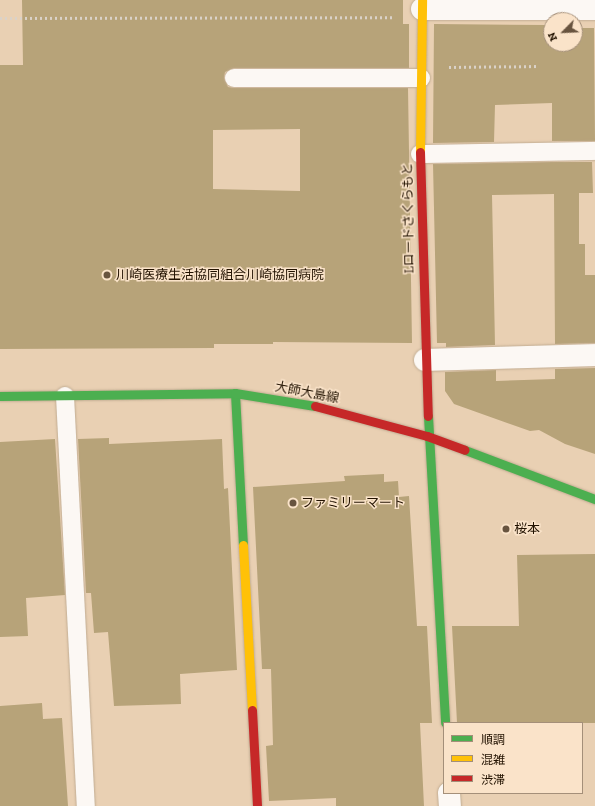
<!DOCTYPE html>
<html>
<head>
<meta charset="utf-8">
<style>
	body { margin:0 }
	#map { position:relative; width:595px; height:806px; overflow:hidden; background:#e9d0b3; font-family:"Zilla Slab","Noto Sans JP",serif }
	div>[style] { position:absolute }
	.building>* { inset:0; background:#b7a379 }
	.path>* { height:2.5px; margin-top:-1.25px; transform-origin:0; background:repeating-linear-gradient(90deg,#dad2c9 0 2px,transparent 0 5px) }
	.roads { filter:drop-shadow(0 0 1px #c1ac92) drop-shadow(0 0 1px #c1ac92) }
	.lane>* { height:18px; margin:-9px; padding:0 9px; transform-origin:9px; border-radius:9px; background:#fcf8f4 }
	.street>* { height:22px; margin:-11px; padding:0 11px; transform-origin:11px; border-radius:11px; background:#fcf8f4 }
	.fast>* { height:9px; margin:-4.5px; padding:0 4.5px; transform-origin:4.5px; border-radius:4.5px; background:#4caf50 }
	.slow>* { height:9px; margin:-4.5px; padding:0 4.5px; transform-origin:4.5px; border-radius:4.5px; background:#ffc107 }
	.jam>* { height:9px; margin:-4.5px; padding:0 4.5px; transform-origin:4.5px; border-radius:4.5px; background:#c62828 }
	.dots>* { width:11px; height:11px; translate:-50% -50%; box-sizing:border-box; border:2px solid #fae3c9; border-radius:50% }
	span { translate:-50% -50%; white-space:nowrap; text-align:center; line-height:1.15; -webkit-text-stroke:3px #fae3c9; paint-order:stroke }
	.street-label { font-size:13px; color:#221200 }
	.poi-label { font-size:13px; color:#221200 }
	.left { translate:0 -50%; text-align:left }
	.legend { position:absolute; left:443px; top:722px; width:140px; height:72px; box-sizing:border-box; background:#fae3c9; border:1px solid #a48f79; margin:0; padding:5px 7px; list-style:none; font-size:12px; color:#221200 }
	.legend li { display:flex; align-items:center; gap:8px; height:20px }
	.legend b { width:20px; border:1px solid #a48f79 }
	.north { position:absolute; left:543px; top:12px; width:40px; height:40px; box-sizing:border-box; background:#fae3c9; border:1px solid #a48f79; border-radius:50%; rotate:246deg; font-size:11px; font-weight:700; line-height:16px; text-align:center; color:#221200 }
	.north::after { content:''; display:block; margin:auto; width:14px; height:18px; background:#68543f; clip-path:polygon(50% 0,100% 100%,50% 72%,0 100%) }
</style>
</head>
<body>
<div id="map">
	<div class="building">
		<div style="clip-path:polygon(evenodd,22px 0,403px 0,403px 24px,409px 24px,409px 68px,234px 68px,225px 72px,224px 78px,228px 87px,234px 88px,408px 88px,412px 343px,273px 342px,273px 344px,214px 344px,214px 348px,0 349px,0 65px,23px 65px,22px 0,300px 129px,300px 191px,213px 189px,213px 130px,300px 129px)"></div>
		<div style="clip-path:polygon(434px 24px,547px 25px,547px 28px,551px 28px,551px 44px,575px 44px,575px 28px,594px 28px,595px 141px,552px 141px,552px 103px,495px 105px,494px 142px,433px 143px)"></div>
		<div style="clip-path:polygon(552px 162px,592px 162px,593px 193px,579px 193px,579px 244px,585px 244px,585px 275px,595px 275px,595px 343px,555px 344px,554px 194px,492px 195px,495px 345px,446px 347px,446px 343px,437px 343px,433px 164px)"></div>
		<div style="clip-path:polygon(595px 368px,595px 454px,565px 444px,539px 430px,530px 431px,454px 404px,445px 391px,445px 372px,496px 370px,496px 381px,555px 379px,555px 369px)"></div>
		<div style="clip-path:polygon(109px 438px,109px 444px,222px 439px,224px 489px,228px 488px,237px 670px,180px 674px,181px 704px,114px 706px,108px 632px,94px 633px,91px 593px,86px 593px,78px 439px)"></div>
		<div style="clip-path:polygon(55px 439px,65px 595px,26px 598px,28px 636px,0 637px,0 442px)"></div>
		<div style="clip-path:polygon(384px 474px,384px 482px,398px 481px,399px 497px,409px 496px,417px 626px,427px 626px,432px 723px,420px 723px,424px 806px,336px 806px,336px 798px,269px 801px,266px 746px,273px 745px,271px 669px,262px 669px,253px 487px,345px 481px,344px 476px)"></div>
		<div style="clip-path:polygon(595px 554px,595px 723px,457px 723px,452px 626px,519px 626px,517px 555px)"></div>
		<div style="clip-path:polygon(42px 703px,43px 719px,62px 718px,68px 806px,0 806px,0 706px)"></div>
	</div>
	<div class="path">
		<div style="left:0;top:18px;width:394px;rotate:-0.1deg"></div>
		<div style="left:449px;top:67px;width:90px;rotate:-0.6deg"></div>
	</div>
	<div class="roads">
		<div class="lane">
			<div style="left:234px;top:78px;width:187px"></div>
			<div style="left:420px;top:154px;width:175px;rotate:-1deg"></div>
			<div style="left:65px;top:396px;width:411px;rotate:87.1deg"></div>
		</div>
		<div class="street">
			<div style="left:422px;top:9px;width:173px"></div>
			<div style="left:425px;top:360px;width:170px;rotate:-1.7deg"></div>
			<div style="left:449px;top:793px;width:13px;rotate:86deg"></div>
		</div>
		<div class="fast">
			<div style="left:235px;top:393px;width:152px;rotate:87deg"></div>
			<div style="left:0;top:396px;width:235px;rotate:-0.7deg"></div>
			<div style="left:235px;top:393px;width:81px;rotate:9.2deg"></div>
			<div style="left:428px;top:416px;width:307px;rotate:86.8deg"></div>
			<div style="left:465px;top:450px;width:139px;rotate:20.7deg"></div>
		</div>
		<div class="slow">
			<div style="left:420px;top:152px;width:152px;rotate:-89.2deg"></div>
			<div style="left:243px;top:545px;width:165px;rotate:86.9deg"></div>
		</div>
		<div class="jam">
			<div style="left:420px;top:152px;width:264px;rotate:88.3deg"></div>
			<div style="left:315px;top:406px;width:116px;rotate:15deg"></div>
			<div style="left:427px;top:436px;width:40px;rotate:20.2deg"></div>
			<div style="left:252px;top:710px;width:96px;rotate:87deg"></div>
		</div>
	</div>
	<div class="dots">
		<div style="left:107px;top:275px;background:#68543f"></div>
		<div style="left:293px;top:503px;background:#68543f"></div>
		<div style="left:506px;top:529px;background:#68543f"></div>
	</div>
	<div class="street-label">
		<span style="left:409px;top:218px;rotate:-91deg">Lロードさくらもと</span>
		<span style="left:307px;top:393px;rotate:11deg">大師大島線</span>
	</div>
	<div class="poi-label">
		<span class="left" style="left:116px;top:275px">川崎医療生活協同組合川崎協同病院</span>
		<span class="left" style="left:301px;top:503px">ファミリーマート</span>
		<span class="left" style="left:514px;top:529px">桜本</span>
	</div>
	<ul class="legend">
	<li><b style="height:5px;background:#4caf50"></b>順調</li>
	<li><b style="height:5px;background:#ffc107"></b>混雑</li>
	<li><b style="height:5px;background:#c62828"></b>渋滞</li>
	</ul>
	<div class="north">N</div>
</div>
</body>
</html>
